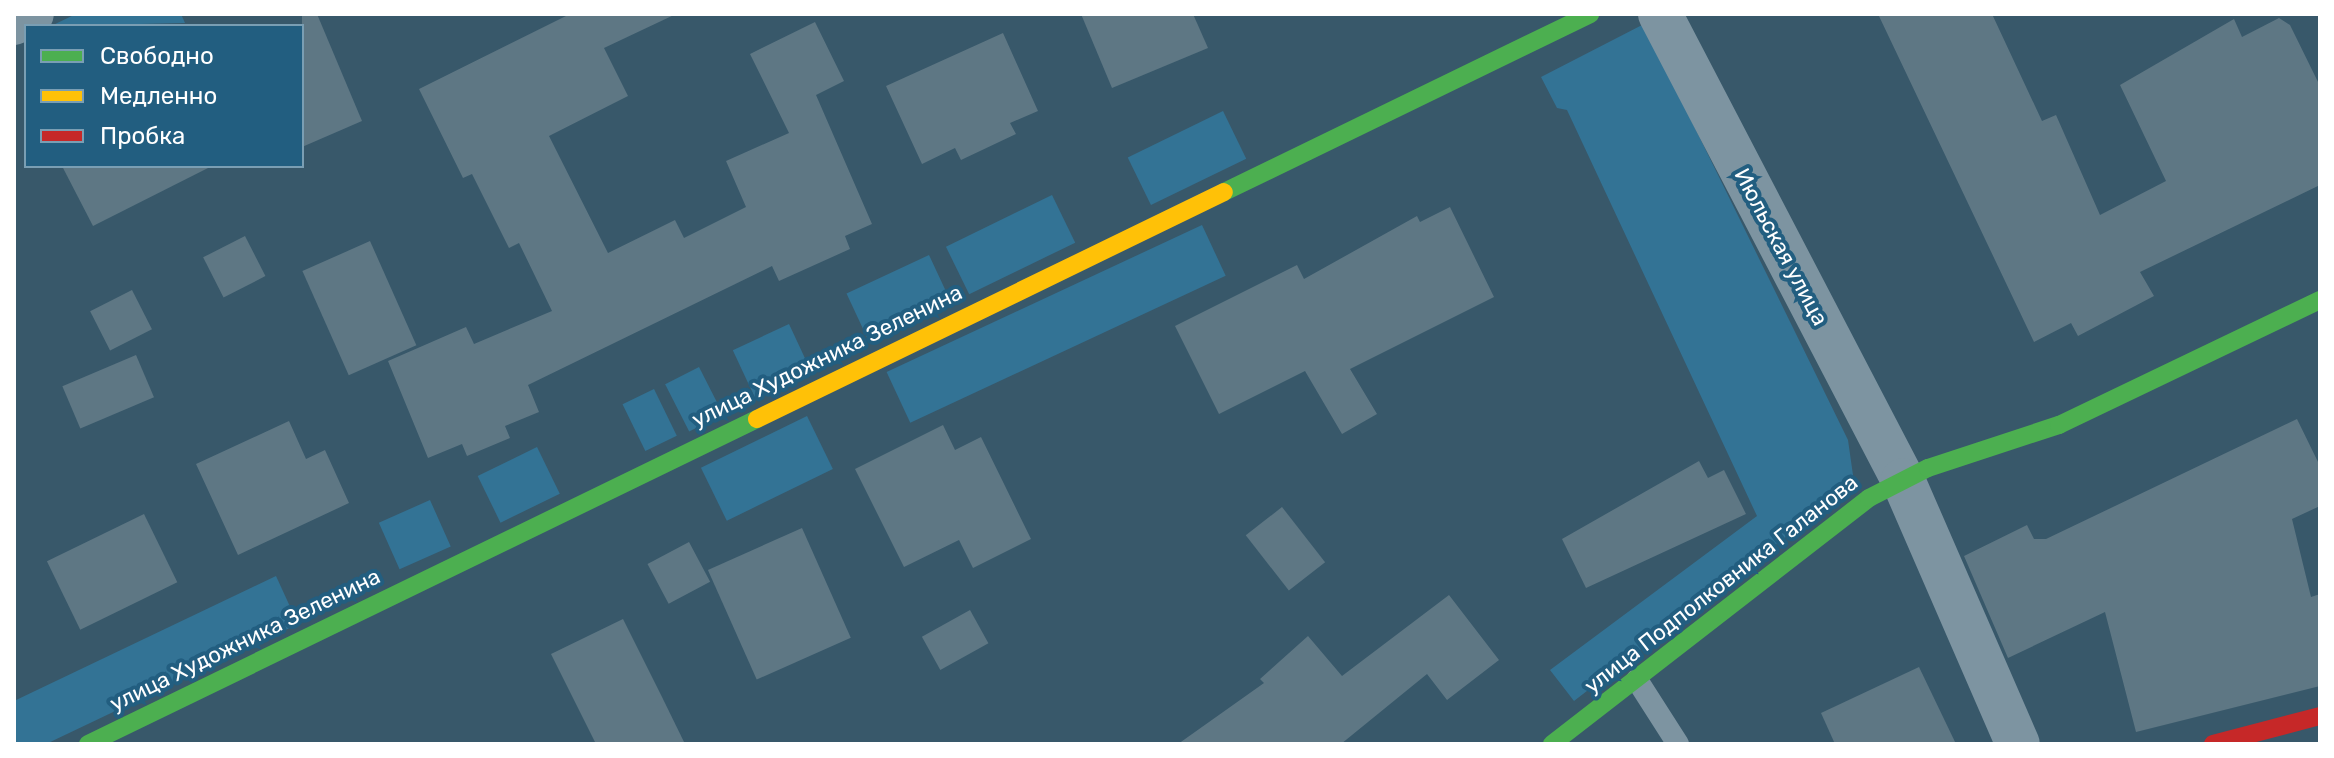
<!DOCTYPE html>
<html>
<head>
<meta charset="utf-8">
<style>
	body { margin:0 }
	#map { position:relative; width:2334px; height:758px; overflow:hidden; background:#38586a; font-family:Rubik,sans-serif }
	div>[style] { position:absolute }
	.green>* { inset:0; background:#337395; transform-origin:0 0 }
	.building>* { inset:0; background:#5e7784; transform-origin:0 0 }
	.lane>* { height:22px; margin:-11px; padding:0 11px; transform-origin:11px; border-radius:11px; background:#7d94a1 }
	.street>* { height:44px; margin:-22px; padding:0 22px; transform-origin:22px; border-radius:22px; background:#7d94a1 }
	.fast>* { height:18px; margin:-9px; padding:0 9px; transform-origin:9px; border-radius:9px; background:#4caf50 }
	.slow>* { height:18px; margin:-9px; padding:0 9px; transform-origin:9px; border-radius:9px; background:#ffc107 }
	.jam>* { height:18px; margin:-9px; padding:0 9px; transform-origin:9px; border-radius:9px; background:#c62828 }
	span { translate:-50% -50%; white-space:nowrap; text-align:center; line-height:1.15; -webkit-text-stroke:8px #225e80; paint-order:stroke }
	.street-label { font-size:22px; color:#fff }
	.frame { position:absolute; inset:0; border:16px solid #fff; pointer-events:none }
	.legend { position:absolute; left:24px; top:24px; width:280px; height:144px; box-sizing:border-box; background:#225e80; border:2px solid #7a9eb3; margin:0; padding:10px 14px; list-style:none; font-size:24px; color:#fff }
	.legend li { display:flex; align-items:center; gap:16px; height:40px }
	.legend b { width:40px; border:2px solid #7a9eb3 }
</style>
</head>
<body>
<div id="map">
	<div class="green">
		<div style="clip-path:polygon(76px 14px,181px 14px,185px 23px,51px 26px)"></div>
		<div style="clip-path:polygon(1644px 24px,1848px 440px,1853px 475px,1849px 488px,1574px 701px,1550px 670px,1757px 516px,1567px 110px,1557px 108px,1541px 77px)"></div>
		<div style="left:1223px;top:111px;width:53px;height:106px;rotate:64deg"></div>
		<div style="left:1052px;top:195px;width:53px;height:118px;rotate:64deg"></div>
		<div style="left:1202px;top:225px;width:56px;height:348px;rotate:65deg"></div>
		<div style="left:929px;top:255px;width:53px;height:91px;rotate:65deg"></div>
		<div style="left:789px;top:324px;width:53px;height:62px;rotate:65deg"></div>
		<div style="left:699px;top:367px;width:53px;height:38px;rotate:63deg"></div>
		<div style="left:654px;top:389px;width:52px;height:35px;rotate:64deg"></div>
		<div style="left:807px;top:416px;width:59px;height:118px;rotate:64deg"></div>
		<div style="left:537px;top:447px;width:52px;height:66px;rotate:64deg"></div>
		<div style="left:430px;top:500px;width:51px;height:56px;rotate:66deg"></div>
		<div style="clip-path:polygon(276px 576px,298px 624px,46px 744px,14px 744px,14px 701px)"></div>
	</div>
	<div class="building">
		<div style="clip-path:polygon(302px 14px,317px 14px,362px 121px,302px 147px)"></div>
		<div style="clip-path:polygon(570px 14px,676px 14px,604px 48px,628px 96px,549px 136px,608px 253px,675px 220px,684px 238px,746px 207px,726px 161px,789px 133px,750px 54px,815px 22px,844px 81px,816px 95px,872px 224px,845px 236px,850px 249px,779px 281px,772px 266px,528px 385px,539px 412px,505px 426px,510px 438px,467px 456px,462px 444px,428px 458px,388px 361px,466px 327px,474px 344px,552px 311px,519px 243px,509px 248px,472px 174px,463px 178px,419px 89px)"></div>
		<div style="clip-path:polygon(1081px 14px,1193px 14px,1208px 48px,1112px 88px)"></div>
		<div style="clip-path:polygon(1878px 14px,1992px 14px,2042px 121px,2056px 115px,2100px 215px,2166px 181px,2120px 85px,2234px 19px,2242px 37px,2279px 18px,2290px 25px,2320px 86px,2320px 185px,2140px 272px,2154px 296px,2078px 336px,2071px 323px,2034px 342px)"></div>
		<div style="clip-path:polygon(1003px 33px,1038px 111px,1010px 123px,1016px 134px,961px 160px,955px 148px,922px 164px,886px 86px)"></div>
		<div style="clip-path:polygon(62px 166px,212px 166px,93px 226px)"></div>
		<div style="clip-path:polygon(1450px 207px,1494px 297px,1350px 369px,1377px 414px,1342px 434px,1305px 371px,1219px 414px,1175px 326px,1297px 265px,1304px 279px,1417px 216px,1420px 222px)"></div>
		<div style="left:245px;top:236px;width:45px;height:47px;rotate:63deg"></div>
		<div style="left:370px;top:241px;width:114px;height:74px;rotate:66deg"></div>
		<div style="left:132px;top:290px;width:44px;height:47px;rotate:63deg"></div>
		<div style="left:136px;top:355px;width:46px;height:80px;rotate:67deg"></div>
		<div style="clip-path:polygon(2297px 419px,2320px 466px,2320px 506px,2292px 519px,2311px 597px,2320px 594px,2320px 686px,2136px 732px,2105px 612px,2008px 658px,1964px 556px,2027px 525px,2034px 539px,2046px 539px)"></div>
		<div style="clip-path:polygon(289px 421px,306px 459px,325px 450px,349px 503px,238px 555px,196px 464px)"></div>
		<div style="clip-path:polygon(943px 425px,955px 450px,981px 437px,1031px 539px,973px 568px,959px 540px,904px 567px,855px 469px)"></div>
		<div style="clip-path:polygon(1699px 461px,1708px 478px,1724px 470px,1746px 514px,1586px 588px,1562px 539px)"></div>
		<div style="left:1282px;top:507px;width:70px;height:46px;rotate:52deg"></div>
		<div style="left:144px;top:514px;width:76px;height:108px;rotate:64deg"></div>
		<div style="left:802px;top:528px;width:120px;height:103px;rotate:66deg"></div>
		<div style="left:689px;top:542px;width:45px;height:47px;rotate:62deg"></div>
		<div style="clip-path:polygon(1449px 595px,1499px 660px,1447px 700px,1427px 674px,1341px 744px,1178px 744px,1264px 683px,1260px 679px,1308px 636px,1342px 676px)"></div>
		<div style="left:970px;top:610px;width:38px;height:55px;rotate:61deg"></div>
		<div style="clip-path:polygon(623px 619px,662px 697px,685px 744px,596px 744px,551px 654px)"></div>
		<div style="clip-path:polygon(1919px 667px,1956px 744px,1835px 744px,1821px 713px)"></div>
	</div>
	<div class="lane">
		<div style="left:1637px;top:680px;width:76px;rotate:57.4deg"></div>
	</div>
	<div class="street">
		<div style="left:1660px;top:14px;width:526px;rotate:62.46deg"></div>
		<div style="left:1903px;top:480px;width:288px;rotate:66.5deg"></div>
		<div style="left:14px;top:23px;width:20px;rotate:-27deg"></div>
	</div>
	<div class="fast">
		<div style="left:1224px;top:192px;width:407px;rotate:-25.9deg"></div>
		<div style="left:88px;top:744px;width:744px;rotate:-25.91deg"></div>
		<div style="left:1552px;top:744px;width:401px;rotate:-37.8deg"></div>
		<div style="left:1869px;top:498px;width:66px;rotate:-27deg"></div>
		<div style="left:1928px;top:468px;width:138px;rotate:-18.2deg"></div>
		<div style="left:2059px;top:425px;width:289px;rotate:-25.6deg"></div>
	</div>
	<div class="slow">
		<div style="left:757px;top:419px;width:519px;rotate:-25.92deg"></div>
	</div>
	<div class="jam">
		<div style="left:2213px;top:744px;width:111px;rotate:-14.7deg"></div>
	</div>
	<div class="street-label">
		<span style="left:1781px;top:247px;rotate:62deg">Июльская улица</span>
		<span style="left:827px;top:356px;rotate:-26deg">улица Художника Зеленина</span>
		<span style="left:1721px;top:584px;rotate:-38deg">улица Подполковника Галанова</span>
		<span style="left:245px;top:640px;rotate:-26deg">улица Художника Зеленина</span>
	</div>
	<div class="frame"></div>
	<ul class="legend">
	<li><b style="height:10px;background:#4caf50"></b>Свободно</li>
	<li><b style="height:10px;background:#ffc107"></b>Медленно</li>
	<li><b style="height:10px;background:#c62828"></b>Пробка</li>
	</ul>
</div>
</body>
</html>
